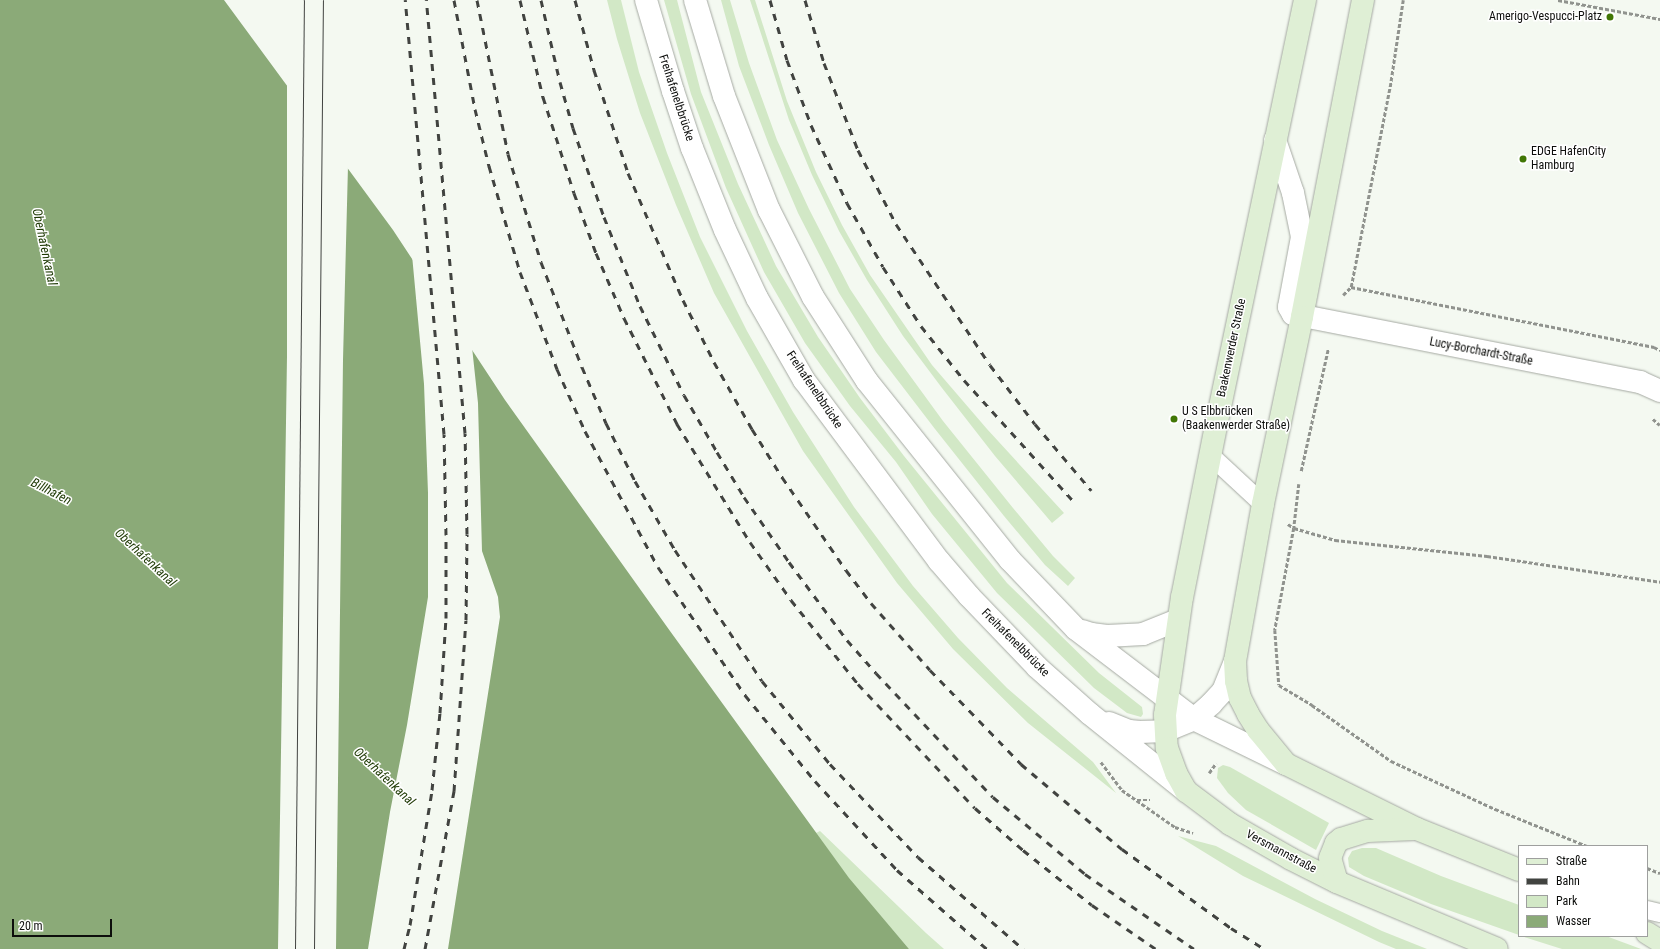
<!DOCTYPE html>
<html>
<head>
<meta charset="utf-8">
<style>
	body { margin:0 }
	#map { position:relative; width:1660px; height:949px; overflow:hidden; background:#f4f9f1; font-family:"Roboto Condensed",sans-serif }
	div>[style] { position:absolute }
	.green>* { inset:0; background:#d2e8c6 }
	.water>* { inset:0; background:#8baa78 }
	.pier>* { inset:0; background:#f4f9f1 }
	.path>* { height:2.5px; margin-top:-1.25px; transform-origin:0; background:repeating-linear-gradient(90deg,#90938e 0 4px,transparent 0 6px) }
	.roads { filter:drop-shadow(0 0 1px #a5a9a2) drop-shadow(0 0 1px #a5a9a2) }
	.lane>* { height:18px; margin:-9px; padding:0 9px; transform-origin:9px; border-radius:9px; background:#fff }
	.street>* { height:22px; margin:-11px; padding:0 11px; transform-origin:11px; border-radius:11px; background:#fff }
	.secondary>* { height:22px; margin:-11px; padding:0 11px; transform-origin:11px; border-radius:11px; background:#dfefd5 }
	.tram>* { height:1px; margin:-0.5px; padding:0 0.5px; transform-origin:0.5px; border-radius:0.5px; background:#414340 }
	.rail>* { height:3px; margin-top:-1.5px; transform-origin:0; background:repeating-linear-gradient(90deg,#414340 0 7px,transparent 0 14px) }
	.dots>* { width:11px; height:11px; translate:-50% -50%; box-sizing:border-box; border:2px solid #fff; border-radius:50% }
	span { translate:-50% -50%; white-space:nowrap; text-align:center; line-height:1.15; -webkit-text-stroke:3px #fff; paint-order:stroke }
	.poi-label { font-size:12px; color:#0d0e0c }
	.right { translate:-100% -50%; text-align:right }
	.left { translate:0 -50%; text-align:left }
	.street-label { font-size:12px; color:#0d0e0c }
	.water-label { font-size:13px; color:#1d3903; font-style:italic }
	.legend { position:absolute; left:1518px; top:845px; width:130px; height:92px; box-sizing:border-box; background:#fff; border:1px solid #9e9f9e; margin:0; padding:5px 7px; list-style:none; font-size:12px; color:#0d0e0c }
	.legend li { display:flex; align-items:center; gap:8px; height:20px }
	.legend b { width:20px; border:1px solid #9e9f9e }
	.scale { position:absolute; left:12px; top:919px; width:100px; height:18px; box-sizing:border-box; border:2px solid #0d0e0c; border-top:0; padding-left:5px; font-size:12px; line-height:14px; white-space:nowrap; color:#0d0e0c; -webkit-text-stroke:3px #fff; paint-order:stroke }
</style>
</head>
<body>
<div id="map">
	<div class="green">
		<div style="clip-path:polygon(607px 0,621px 0,639px 72px,667px 153px,700px 237px,747px 331px,793px 412px,854px 507px,913px 586px,958px 638px,1007px 688px,1093px 762px,1116px 793px,1028px 723px,953px 649px,897px 583px,803px 451px,714px 293px,676px 205px,640px 113px,617px 39px)"></div>
		<div style="clip-path:polygon(664px 0,677px 0,701px 92px,738px 184px,776px 266px,818px 337px,860px 398px,904px 456px,1007px 583px,1099px 673px,1142px 707px,1143px 714px,1141px 717px,1127px 713px,1094px 688px,997px 593px,932px 514px,896px 462px,850px 406px,805px 343px,764px 272px,726px 188px,691px 94px)"></div>
		<div style="clip-path:polygon(721px 0,730px 0,749px 63px,777px 140px,809px 209px,850px 289px,884px 340px,943px 421px,1013px 508px,1053px 556px,1075px 578px,1068px 586px,1045px 565px,1004px 516px,935px 429px,876px 352px,839px 293px,798px 213px,769px 145px,739px 66px)"></div>
		<div style="clip-path:polygon(750px 0,755px 0,787px 101px,816px 172px,842px 225px,870px 275px,932px 365px,987px 429px,1064px 513px,1052px 523px,995px 456px,942px 388px,903px 336px,867px 280px,839px 231px,812px 175px,789px 120px)"></div>
		<div style="clip-path:polygon(1223px 765px,1230px 767px,1329px 823px,1316px 850px,1246px 810px,1228px 793px,1217px 778px,1218px 768px)"></div>
		<div style="clip-path:polygon(820px 831px,926px 933px,944px 949px,909px 949px,849px 879px,816px 833px)"></div>
		<div style="clip-path:polygon(1178px 836px,1216px 846px,1315px 899px,1382px 931px,1427px 949px,1396px 949px,1379px 942px,1243px 876px)"></div>
		<div style="clip-path:polygon(1362px 848px,1376px 848px,1441px 876px,1519px 905px,1519px 935px,1431px 904px,1364px 876px,1349px 867px,1348px 858px,1352px 851px)"></div>
		<div style="clip-path:polygon(1521px 936px,1606px 936px,1641px 949px,1562px 949px)"></div>
	</div>
	<div class="water">
		<div style="clip-path:polygon(0 0,224px 0,393px 230px,505px 400px,670px 631px,849px 878px,909px 949px,0 949px)"></div>
	</div>
	<div class="pier">
		<div style="clip-path:polygon(287px 82px,348px 166px,343px 360px,336px 949px,278px 949px,287px 356px)"></div>
		<div style="clip-path:polygon(412px 255px,472px 347px,478px 403px,482px 551px,498px 597px,500px 617px,448px 949px,368px 949px,390px 812px,407px 725px,428px 597px,428px 493px,424px 384px)"></div>
	</div>
	<div class="path">
		<div style="left:1558px;top:0;width:104px;rotate:10.6deg"></div>
		<div style="left:1351px;top:287px;width:309px;rotate:11.2deg"></div>
		<div style="left:1654px;top:347px;width:7px;rotate:27deg"></div>
		<div style="left:1343px;top:295px;width:11px;rotate:-45deg"></div>
		<div style="left:1351px;top:287px;width:204px;rotate:-79deg"></div>
		<div style="left:1390px;top:87px;width:88px;rotate:-81.5deg"></div>
		<div style="left:1653px;top:419px;width:9px;rotate:41deg"></div>
		<div style="left:1301px;top:471px;width:125px;rotate:-77.5deg"></div>
		<div style="left:1299px;top:484px;width:44px;rotate:96.5deg"></div>
		<div style="left:1294px;top:528px;width:104px;rotate:100.6deg"></div>
		<div style="left:1275px;top:630px;width:55px;rotate:85.8deg"></div>
		<div style="left:1279px;top:685px;width:39px;rotate:31deg"></div>
		<div style="left:1312px;top:705px;width:97px;rotate:35.3deg"></div>
		<div style="left:1391px;top:761px;width:115px;rotate:24.8deg"></div>
		<div style="left:1495px;top:809px;width:99px;rotate:21.9deg"></div>
		<div style="left:1288px;top:524px;width:7px;rotate:34deg"></div>
		<div style="left:1294px;top:528px;width:43px;rotate:16.3deg"></div>
		<div style="left:1335px;top:540px;width:153px;rotate:6deg"></div>
		<div style="left:1487px;top:556px;width:175px;rotate:8.5deg"></div>
		<div style="left:1101px;top:762px;width:35px;rotate:53deg"></div>
		<div style="left:1122px;top:790px;width:65px;rotate:34.9deg"></div>
		<div style="left:1175px;top:827px;width:19px;rotate:18deg"></div>
		<div style="left:1209px;top:773px;width:12px;rotate:-55deg"></div>
		<div style="left:1137px;top:800px;width:13px"></div>
		<div style="left:1647px;top:868px;width:14px;rotate:21deg"></div>
	</div>
	<div class="roads">
		<div class="lane">
			<div style="left:1210px;top:455px;width:72px;rotate:42.8deg"></div>
			<div style="left:1647px;top:910px;width:13px;rotate:13deg"></div>
		</div>
		<div class="street">
			<div style="left:646px;top:0;width:95px;rotate:73.5deg"></div>
			<div style="left:673px;top:91px;width:60px;rotate:71.6deg"></div>
			<div style="left:692px;top:148px;width:88px;rotate:68.1deg"></div>
			<div style="left:725px;top:230px;width:75px;rotate:64.8deg"></div>
			<div style="left:757px;top:298px;width:95px;rotate:60.2deg"></div>
			<div style="left:804px;top:380px;width:226px;rotate:53.3deg"></div>
			<div style="left:939px;top:561px;width:46px;rotate:49.4deg"></div>
			<div style="left:969px;top:596px;width:98px;rotate:46.2deg"></div>
			<div style="left:1037px;top:667px;width:71px;rotate:41.6deg"></div>
			<div style="left:1090px;top:714px;width:123px;rotate:38.7deg"></div>
			<div style="left:695px;top:0;width:100px;rotate:73.2deg"></div>
			<div style="left:724px;top:96px;width:123px;rotate:68.5deg"></div>
			<div style="left:769px;top:210px;width:97px;rotate:63.2deg"></div>
			<div style="left:813px;top:297px;width:100px;rotate:57.3deg"></div>
			<div style="left:867px;top:381px;width:229px;rotate:51.4deg"></div>
			<div style="left:1010px;top:560px;width:95px;rotate:46.3deg"></div>
			<div style="left:1076px;top:629px;width:148px;rotate:37.3deg"></div>
			<div style="left:1194px;top:719px;width:102px;rotate:26.1deg"></div>
			<div style="left:1275px;top:140px;width:56px;rotate:71.2deg"></div>
			<div style="left:1293px;top:193px;width:45px;rotate:78.4deg"></div>
			<div style="left:1302px;top:237px;width:71px;rotate:100.5deg"></div>
			<div style="left:1289px;top:307px;width:8px;rotate:60deg"></div>
			<div style="left:1293px;top:314px;width:354px;rotate:11.1deg"></div>
			<div style="left:1640px;top:382px;width:22px;rotate:24deg"></div>
			<div style="left:1082px;top:631px;width:9px;rotate:18deg"></div>
			<div style="left:1091px;top:634px;width:16px;rotate:7deg"></div>
			<div style="left:1107px;top:636px;width:36px;rotate:-3deg"></div>
			<div style="left:1143px;top:634px;width:37px;rotate:-22deg"></div>
			<div style="left:1109px;top:723px;width:22px;rotate:22deg"></div>
			<div style="left:1129px;top:731px;width:11px;rotate:5deg"></div>
			<div style="left:1140px;top:732px;width:25px;rotate:-2deg"></div>
			<div style="left:1165px;top:731px;width:31px;rotate:-22deg"></div>
			<div style="left:1194px;top:719px;width:23px;rotate:-41deg"></div>
			<div style="left:1211px;top:704px;width:18px;rotate:-47deg"></div>
			<div style="left:1223px;top:691px;width:32px;rotate:-68deg"></div>
		</div>
		<div class="secondary">
			<div style="left:1305px;top:0;width:435px;rotate:101.8deg"></div>
			<div style="left:1216px;top:426px;width:174px;rotate:101.2deg"></div>
			<div style="left:1182px;top:597px;width:119px;rotate:98.2deg"></div>
			<div style="left:1165px;top:715px;width:33px;rotate:87deg"></div>
			<div style="left:1167px;top:748px;width:27px;rotate:70deg"></div>
			<div style="left:1176px;top:773px;width:21px;rotate:61deg"></div>
			<div style="left:1186px;top:791px;width:55px;rotate:36.9deg"></div>
			<div style="left:1230px;top:824px;width:70px;rotate:29.8deg"></div>
			<div style="left:1291px;top:859px;width:51px;rotate:26.6deg"></div>
			<div style="left:1337px;top:882px;width:173px;rotate:22.7deg"></div>
			<div style="left:1363px;top:0;width:323px;rotate:100.9deg"></div>
			<div style="left:1302px;top:317px;width:191px;rotate:101.8deg"></div>
			<div style="left:1263px;top:504px;width:159px;rotate:100.1deg"></div>
			<div style="left:1235px;top:661px;width:20px;rotate:87deg"></div>
			<div style="left:1236px;top:681px;width:17px;rotate:77deg"></div>
			<div style="left:1240px;top:698px;width:18px;rotate:63deg"></div>
			<div style="left:1248px;top:714px;width:19px;rotate:58deg"></div>
			<div style="left:1258px;top:730px;width:44px;rotate:50.5deg"></div>
			<div style="left:1286px;top:764px;width:146px;rotate:26.4deg"></div>
			<div style="left:1417px;top:829px;width:110px;rotate:21.9deg"></div>
			<div style="left:1337px;top:882px;width:25px;rotate:-106deg"></div>
			<div style="left:1330px;top:858px;width:16px;rotate:-68deg"></div>
			<div style="left:1336px;top:843px;width:6px;rotate:-39deg"></div>
			<div style="left:1341px;top:839px;width:28px;rotate:-17deg"></div>
			<div style="left:1368px;top:831px;width:46px;rotate:-2.5deg"></div>
			<div style="left:1647px;top:933px;width:15px;rotate:32deg"></div>
		</div>
	</div>
	<div class="tram">
		<div style="left:295px;top:949px;width:949px;rotate:-89.46deg"></div>
		<div style="left:314px;top:949px;width:949px;rotate:-89.46deg"></div>
	</div>
	<div class="rail">
		<div style="left:454px;top:0;width:111px;rotate:79.1deg"></div>
		<div style="left:475px;top:109px;width:59px;rotate:76.2deg"></div>
		<div style="left:489px;top:166px;width:110px;rotate:73.7deg"></div>
		<div style="left:520px;top:272px;width:104px;rotate:69.1deg"></div>
		<div style="left:557px;top:369px;width:68px;rotate:65.7deg"></div>
		<div style="left:585px;top:431px;width:154px;rotate:61.8deg"></div>
		<div style="left:658px;top:567px;width:155px;rotate:55.8deg"></div>
		<div style="left:745px;top:695px;width:111px;rotate:50.9deg"></div>
		<div style="left:815px;top:781px;width:121px;rotate:47.3deg"></div>
		<div style="left:897px;top:870px;width:120px;rotate:41.3deg"></div>
		<div style="left:477px;top:0;width:157px;rotate:78.6deg"></div>
		<div style="left:508px;top:154px;width:113px;rotate:73deg"></div>
		<div style="left:541px;top:262px;width:113px;rotate:68.7deg"></div>
		<div style="left:582px;top:367px;width:61px;rotate:66.8deg"></div>
		<div style="left:606px;top:423px;width:65px;rotate:63.4deg"></div>
		<div style="left:635px;top:481px;width:80px;rotate:59.9deg"></div>
		<div style="left:675px;top:550px;width:157px;rotate:56.4deg"></div>
		<div style="left:762px;top:681px;width:107px;rotate:50.7deg"></div>
		<div style="left:830px;top:764px;width:128px;rotate:46.6deg"></div>
		<div style="left:918px;top:857px;width:140px;rotate:41.2deg"></div>
		<div style="left:520px;top:0;width:100px;rotate:76.7deg"></div>
		<div style="left:543px;top:97px;width:101px;rotate:72.1deg"></div>
		<div style="left:574px;top:193px;width:64px;rotate:69.9deg"></div>
		<div style="left:596px;top:253px;width:71px;rotate:66.7deg"></div>
		<div style="left:624px;top:318px;width:119px;rotate:63.4deg"></div>
		<div style="left:677px;top:424px;width:139px;rotate:58.3deg"></div>
		<div style="left:750px;top:542px;width:71px;rotate:54.7deg"></div>
		<div style="left:791px;top:600px;width:107px;rotate:51.4deg"></div>
		<div style="left:858px;top:684px;width:170px;rotate:46.7deg"></div>
		<div style="left:975px;top:808px;width:64px;rotate:41.2deg"></div>
		<div style="left:1023px;top:850px;width:88px;rotate:38.6deg"></div>
		<div style="left:1092px;top:905px;width:78px;rotate:34.5deg"></div>
		<div style="left:541px;top:0;width:84px;rotate:77deg"></div>
		<div style="left:560px;top:82px;width:48px;rotate:74.2deg"></div>
		<div style="left:573px;top:128px;width:94px;rotate:70.8deg"></div>
		<div style="left:604px;top:217px;width:96px;rotate:68deg"></div>
		<div style="left:640px;top:306px;width:99px;rotate:63.7deg"></div>
		<div style="left:684px;top:395px;width:66px;rotate:59.9deg"></div>
		<div style="left:717px;top:452px;width:52px;rotate:59deg"></div>
		<div style="left:744px;top:497px;width:79px;rotate:55.3deg"></div>
		<div style="left:789px;top:562px;width:97px;rotate:53.4deg"></div>
		<div style="left:847px;top:640px;width:44px;rotate:48.7deg"></div>
		<div style="left:876px;top:673px;width:170px;rotate:46.7deg"></div>
		<div style="left:993px;top:797px;width:120px;rotate:39.9deg"></div>
		<div style="left:1085px;top:874px;width:132px;rotate:34.5deg"></div>
		<div style="left:575px;top:0;width:73px;rotate:74.8deg"></div>
		<div style="left:594px;top:70px;width:108px;rotate:71.7deg"></div>
		<div style="left:628px;top:173px;width:138px;rotate:66.6deg"></div>
		<div style="left:683px;top:300px;width:69px;rotate:63.4deg"></div>
		<div style="left:714px;top:362px;width:77px;rotate:60.4deg"></div>
		<div style="left:752px;top:429px;width:57px;rotate:58deg"></div>
		<div style="left:782px;top:477px;width:113px;rotate:55.5deg"></div>
		<div style="left:846px;top:570px;width:41px;rotate:52.9deg"></div>
		<div style="left:871px;top:603px;width:89px;rotate:48.6deg"></div>
		<div style="left:930px;top:670px;width:131px;rotate:45.9deg"></div>
		<div style="left:1021px;top:764px;width:132px;rotate:40.1deg"></div>
		<div style="left:1122px;top:849px;width:135px;rotate:35.9deg"></div>
		<div style="left:1231px;top:928px;width:40px;rotate:32deg"></div>
		<div style="left:770px;top:0;width:62px;rotate:74.2deg"></div>
		<div style="left:787px;top:60px;width:69px;rotate:69.7deg"></div>
		<div style="left:811px;top:125px;width:86px;rotate:65.2deg"></div>
		<div style="left:847px;top:203px;width:73px;rotate:60.6deg"></div>
		<div style="left:883px;top:267px;width:70px;rotate:57.2deg"></div>
		<div style="left:921px;top:326px;width:69px;rotate:51.5deg"></div>
		<div style="left:964px;top:380px;width:166px;rotate:47.9deg"></div>
		<div style="left:805px;top:0;width:66px;rotate:73.2deg"></div>
		<div style="left:824px;top:63px;width:93px;rotate:68.7deg"></div>
		<div style="left:858px;top:150px;width:83px;rotate:62.8deg"></div>
		<div style="left:896px;top:224px;width:169px;rotate:56.3deg"></div>
		<div style="left:990px;top:365px;width:74px;rotate:52.7deg"></div>
		<div style="left:1035px;top:424px;width:87px;rotate:49.7deg"></div>
		<div style="left:404px;top:949px;width:25px;rotate:-76deg"></div>
		<div style="left:410px;top:925px;width:137px;rotate:-80.7deg"></div>
		<div style="left:432px;top:790px;width:77px;rotate:-84.1deg"></div>
		<div style="left:440px;top:713px;width:95px;rotate:-86.4deg"></div>
		<div style="left:446px;top:618px;width:83px;rotate:-90deg"></div>
		<div style="left:446px;top:535px;width:101px;rotate:-91.1deg"></div>
		<div style="left:444px;top:434px;width:436px;rotate:-95.1deg"></div>
		<div style="left:425px;top:949px;width:161px;rotate:-79.6deg"></div>
		<div style="left:454px;top:791px;width:171px;rotate:-86deg"></div>
		<div style="left:466px;top:620px;width:86px;rotate:-89.3deg"></div>
		<div style="left:467px;top:534px;width:101px;rotate:-91.1deg"></div>
		<div style="left:465px;top:433px;width:435px;rotate:-95.1deg"></div>
	</div>
	<div class="dots">
		<div style="left:1610px;top:17px;background:#417705"></div>
		<div style="left:1523px;top:159px;background:#417705"></div>
		<div style="left:1174px;top:419px;background:#417705"></div>
	</div>
	<div class="poi-label">
		<span class="right" style="left:1602px;top:17px">Amerigo-Vespucci-Platz</span>
		<span class="left" style="left:1531px;top:159px">EDGE HafenCity<br>Hamburg</span>
		<span class="left" style="left:1182px;top:419px">U S Elbbrücken<br>(Baakenwerder Straße)</span>
	</div>
	<div class="street-label">
		<span style="left:676px;top:98px;rotate:72deg">Freihafenelbbrücke</span>
		<span style="left:1232px;top:348px;rotate:-78deg">Baakenwerder Straße</span>
		<span style="left:1481px;top:352px;rotate:11deg">Lucy-Borchardt-Straße</span>
		<span style="left:814px;top:390px;rotate:56deg">Freihafenelbbrücke</span>
		<span style="left:1015px;top:643px;rotate:45deg">Freihafenelbbrücke</span>
		<span style="left:1281px;top:852px;rotate:28deg">Versmannstraße</span>
	</div>
	<div class="water-label">
		<span style="left:44px;top:247px;rotate:78deg">Oberhafenkanal</span>
		<span style="left:51px;top:492px;rotate:27deg">Billhafen</span>
		<span style="left:145px;top:558px;rotate:43deg">Oberhafenkanal</span>
		<span style="left:384px;top:777px;rotate:43deg">Oberhafenkanal</span>
	</div>
	<ul class="legend">
	<li><b style="height:5px;background:#dfefd5"></b>Straße</li>
	<li><b style="height:5px;background:#414340"></b>Bahn</li>
	<li><b style="height:11px;background:#d2e8c6"></b>Park</li>
	<li><b style="height:11px;background:#8baa78"></b>Wasser</li>
	</ul>
	<div class="scale">20 m</div>
</div>
</body>
</html>
